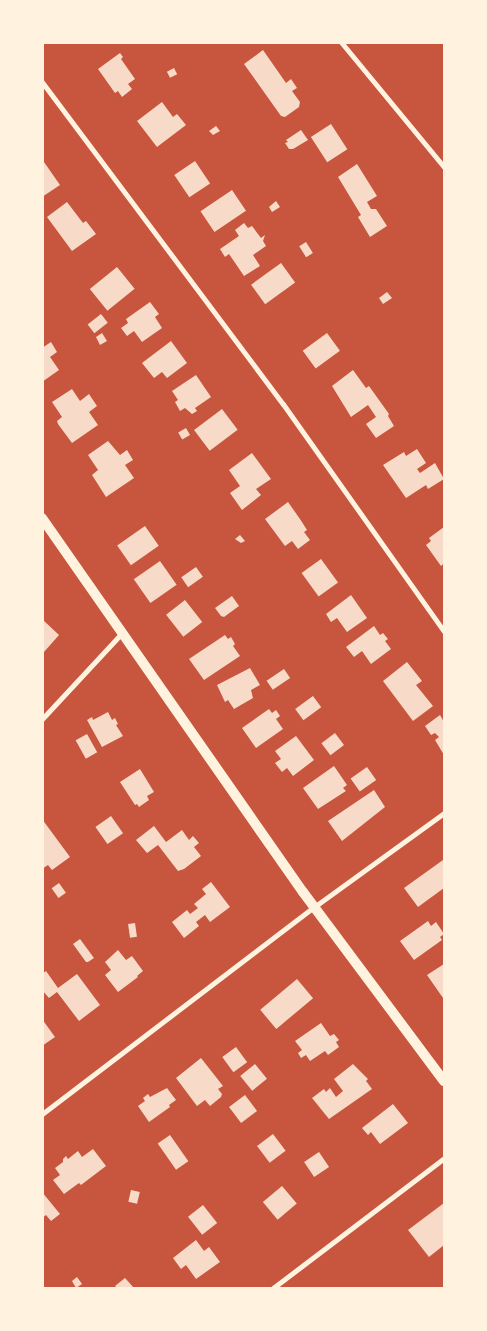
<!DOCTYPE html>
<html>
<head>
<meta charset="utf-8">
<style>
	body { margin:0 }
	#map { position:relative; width:487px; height:1331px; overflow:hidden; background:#c8553d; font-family:Cabin,sans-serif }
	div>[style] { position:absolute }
	.building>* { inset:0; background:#f7dbc8; transform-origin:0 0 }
	.minor>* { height:5px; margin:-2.5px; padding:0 2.5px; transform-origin:2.5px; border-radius:2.5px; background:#fff3e0 }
	.secondary>* { height:10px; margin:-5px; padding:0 5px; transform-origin:5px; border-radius:5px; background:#fff3e0 }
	span { translate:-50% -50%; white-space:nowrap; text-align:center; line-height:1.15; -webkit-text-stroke:5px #fff3e0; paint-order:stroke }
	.frame { position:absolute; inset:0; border:44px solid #fff3e0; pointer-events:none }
</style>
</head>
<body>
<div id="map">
	<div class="building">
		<div style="clip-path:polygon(263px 50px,286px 83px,291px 79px,297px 88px,292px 91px,300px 102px,299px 107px,285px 117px,281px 116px,244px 64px)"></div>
		<div style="clip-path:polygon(120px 53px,123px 57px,121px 59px,135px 79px,128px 84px,132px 89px,122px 97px,118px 91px,115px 93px,98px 69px)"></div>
		<div style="left:174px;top:68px;width:7px;height:8px;rotate:63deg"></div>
		<div style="clip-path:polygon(162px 102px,173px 117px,177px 114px,186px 125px,157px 147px,137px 121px)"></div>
		<div style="left:331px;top:124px;width:30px;height:24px;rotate:57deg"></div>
		<div style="clip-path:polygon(216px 126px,220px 131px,213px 135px,209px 131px)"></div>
		<div style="clip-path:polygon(301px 130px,308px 140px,293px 149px,289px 149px,285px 143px,288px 142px,286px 140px)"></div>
		<div style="left:195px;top:161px;width:27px;height:25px;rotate:56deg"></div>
		<div style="clip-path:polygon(44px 162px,60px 185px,42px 197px,42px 163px)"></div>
		<div style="clip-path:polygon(357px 164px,377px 196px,367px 202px,371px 209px,376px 209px,387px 226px,370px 237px,358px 217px,361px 215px,338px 177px)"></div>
		<div style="left:232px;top:190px;width:25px;height:38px;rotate:56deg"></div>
		<div style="clip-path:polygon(276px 201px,280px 207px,272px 212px,269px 207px)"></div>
		<div style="clip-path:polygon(67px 202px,83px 223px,86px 221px,96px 234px,72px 251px,47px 217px)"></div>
		<div style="clip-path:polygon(244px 223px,248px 228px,252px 226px,261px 238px,265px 235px,263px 241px,266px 246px,253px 255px,260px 266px,244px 276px,229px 254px,225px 257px,220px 249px,239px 236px,235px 230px)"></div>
		<div style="left:306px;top:242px;width:13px;height:8px;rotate:58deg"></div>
		<div style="left:281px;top:263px;width:24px;height:37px;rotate:54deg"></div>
		<div style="left:117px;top:267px;width:28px;height:35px;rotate:51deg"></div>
		<div style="clip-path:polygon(387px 292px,392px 298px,383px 304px,379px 298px)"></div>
		<div style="clip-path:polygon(150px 302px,159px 314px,155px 317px,162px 328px,142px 342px,134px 331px,127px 336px,121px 328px,128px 323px,126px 319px)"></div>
		<div style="left:101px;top:314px;width:11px;height:17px;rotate:52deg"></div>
		<div style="clip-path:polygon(102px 333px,107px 341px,100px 345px,96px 337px)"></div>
		<div style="left:327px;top:333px;width:22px;height:30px;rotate:54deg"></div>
		<div style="clip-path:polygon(171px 341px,187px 363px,167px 378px,162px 372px,154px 378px,142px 363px)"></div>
		<div style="clip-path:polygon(51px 342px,57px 352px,50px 357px,59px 370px,42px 382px,42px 348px)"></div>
		<div style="clip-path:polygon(353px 370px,366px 388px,369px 386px,389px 414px,388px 416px,394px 426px,376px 438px,366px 424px,376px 417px,368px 405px,351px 417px,332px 386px)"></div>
		<div style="clip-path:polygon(196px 375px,211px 397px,195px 408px,197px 411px,192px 414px,185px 408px,180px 411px,175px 402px,178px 400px,172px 391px)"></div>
		<div style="clip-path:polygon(72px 389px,80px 401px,89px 394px,97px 406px,89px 412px,98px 425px,72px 443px,58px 424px,57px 421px,62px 417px,52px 402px)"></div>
		<div style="left:222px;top:409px;width:26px;height:35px;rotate:53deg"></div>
		<div style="left:186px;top:428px;width:8px;height:9px;rotate:60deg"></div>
		<div style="clip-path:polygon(108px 441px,120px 455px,127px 450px,133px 460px,125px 465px,134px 478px,106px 497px,92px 475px,98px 470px,88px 455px)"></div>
		<div style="clip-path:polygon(417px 449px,426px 463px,417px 469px,420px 473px,435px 463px,444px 479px,428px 489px,426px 485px,406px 498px,383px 465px,404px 452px,406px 456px)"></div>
		<div style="clip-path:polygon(252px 453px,271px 479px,256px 489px,261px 495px,242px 510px,230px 493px,240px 486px,229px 470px)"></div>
		<div style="clip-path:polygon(288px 502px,300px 519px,307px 530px,304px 532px,310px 540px,298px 549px,292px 541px,285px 546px,265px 519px)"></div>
		<div style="left:145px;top:526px;width:24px;height:34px;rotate:55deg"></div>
		<div style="clip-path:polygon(444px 527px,444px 563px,441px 566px,426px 545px,431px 541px,429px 538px)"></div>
		<div style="clip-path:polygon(240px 535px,245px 541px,241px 543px,235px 539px)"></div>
		<div style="left:321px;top:559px;width:29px;height:24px;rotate:54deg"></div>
		<div style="left:160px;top:561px;width:29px;height:32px;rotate:55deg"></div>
		<div style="left:196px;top:567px;width:12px;height:18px;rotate:55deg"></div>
		<div style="clip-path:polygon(351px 595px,367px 618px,347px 632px,337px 618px,331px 622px,326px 614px)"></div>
		<div style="clip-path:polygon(232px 596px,239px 606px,224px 617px,221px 616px,215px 608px)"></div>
		<div style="left:185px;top:600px;width:28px;height:24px;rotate:52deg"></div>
		<div style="clip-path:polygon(42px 619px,59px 635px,44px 652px,42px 651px)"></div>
		<div style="clip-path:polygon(374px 626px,380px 635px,383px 633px,388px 639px,385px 641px,391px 649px,371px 664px,362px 651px,354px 657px,346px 647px)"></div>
		<div style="clip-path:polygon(225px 635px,228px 639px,231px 637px,235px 644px,233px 646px,240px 656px,204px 680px,189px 659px)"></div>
		<div style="clip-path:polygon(407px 662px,422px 681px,416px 685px,433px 706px,413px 721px,383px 681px)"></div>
		<div style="clip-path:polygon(250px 668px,260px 685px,251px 690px,253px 698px,234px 709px,228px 700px,225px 702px,217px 685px)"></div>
		<div style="left:284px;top:669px;width:11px;height:21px;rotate:56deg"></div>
		<div style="left:313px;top:696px;width:14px;height:22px;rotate:54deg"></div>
		<div style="clip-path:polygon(269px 709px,272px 713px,276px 710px,280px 716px,276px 719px,283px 729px,256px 748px,242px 728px)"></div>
		<div style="clip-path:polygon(108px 712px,112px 720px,115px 718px,118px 724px,116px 725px,123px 736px,102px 747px,87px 720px,92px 717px,93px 720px)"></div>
		<div style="clip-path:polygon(440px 715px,444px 722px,444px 755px,435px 740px,439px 737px,435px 733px,431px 735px,425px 726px)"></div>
		<div style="left:335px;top:733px;width:15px;height:17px;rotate:53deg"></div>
		<div style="left:87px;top:734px;width:21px;height:13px;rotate:61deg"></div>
		<div style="clip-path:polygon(296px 736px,314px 760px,293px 776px,287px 768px,282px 772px,275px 763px,281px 759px,275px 751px)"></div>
		<div style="clip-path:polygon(334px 766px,347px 785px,343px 788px,346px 791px,318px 809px,303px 788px)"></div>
		<div style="left:367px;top:767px;width:16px;height:20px;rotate:55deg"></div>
		<div style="clip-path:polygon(140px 769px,154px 792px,147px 796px,149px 800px,139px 807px,137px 804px,135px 805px,120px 782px)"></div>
		<div style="clip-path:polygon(374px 790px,385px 807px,342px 841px,328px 821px)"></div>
		<div style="left:111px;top:816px;width:21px;height:19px;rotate:55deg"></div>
		<div style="clip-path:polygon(42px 819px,70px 857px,52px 870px,48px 865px,42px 869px)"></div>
		<div style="clip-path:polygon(154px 826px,166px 842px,182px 830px,189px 840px,193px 836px,199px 843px,194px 847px,201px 856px,184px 869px,178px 871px,158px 845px,147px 853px,136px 840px)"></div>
		<div style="clip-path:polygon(443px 860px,444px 888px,418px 907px,404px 888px)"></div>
		<div style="clip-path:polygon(211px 882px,230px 907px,210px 922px,205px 915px,196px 922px,199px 926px,184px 938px,172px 922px,187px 910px,190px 914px,198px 908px,194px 904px,206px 894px,202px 889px)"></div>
		<div style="left:59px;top:883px;width:12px;height:9px;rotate:55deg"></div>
		<div style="clip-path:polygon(428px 921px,431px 926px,436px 922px,444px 934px,440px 937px,442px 940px,414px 960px,400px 941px)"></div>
		<div style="left:135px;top:923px;width:14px;height:7px;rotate:82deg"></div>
		<div style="clip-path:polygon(80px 939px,94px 958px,88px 962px,86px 962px,73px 944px)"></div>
		<div style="clip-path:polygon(118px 950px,126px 960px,132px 956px,143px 971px,137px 976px,138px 977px,118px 992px,105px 975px,111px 970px,105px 962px)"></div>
		<div style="clip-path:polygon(444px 964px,444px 997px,443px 998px,427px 975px)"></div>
		<div style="clip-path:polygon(46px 971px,58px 988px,77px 974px,100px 1005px,79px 1021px,57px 992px,49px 998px,42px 990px,42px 974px)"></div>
		<div style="left:297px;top:979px;width:25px;height:48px;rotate:50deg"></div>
		<div style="clip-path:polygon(42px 1019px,55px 1037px,42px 1046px)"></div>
		<div style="clip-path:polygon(321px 1023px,330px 1036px,334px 1034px,339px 1040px,336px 1042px,339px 1047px,328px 1055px,325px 1051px,310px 1061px,306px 1055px,301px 1058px,298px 1053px,302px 1050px,295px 1041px)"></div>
		<div style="left:236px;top:1047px;width:19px;height:17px;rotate:54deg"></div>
		<div style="clip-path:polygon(201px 1058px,223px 1086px,218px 1089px,222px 1094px,221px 1097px,210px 1106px,205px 1100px,197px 1106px,176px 1078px)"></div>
		<div style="left:255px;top:1064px;width:19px;height:19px;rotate:51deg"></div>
		<div style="clip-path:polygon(353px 1064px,368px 1079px,366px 1081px,372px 1089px,329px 1119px,312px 1098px,324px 1089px,326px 1092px,330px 1088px,336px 1097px,343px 1091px,334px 1079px)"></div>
		<div style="clip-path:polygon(167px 1088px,176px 1100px,169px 1105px,170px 1107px,149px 1122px,138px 1106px,145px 1101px,143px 1098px,148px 1094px,150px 1097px)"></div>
		<div style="left:245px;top:1095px;width:20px;height:20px;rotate:53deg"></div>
		<div style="clip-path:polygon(393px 1104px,408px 1123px,380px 1144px,371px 1132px,368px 1135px,362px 1128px)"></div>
		<div style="left:273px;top:1134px;width:21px;height:20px;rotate:53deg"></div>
		<div style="left:170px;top:1135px;width:32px;height:15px;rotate:55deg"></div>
		<div style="clip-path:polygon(93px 1149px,106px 1166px,81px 1185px,79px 1183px,64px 1194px,53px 1180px,60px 1175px,55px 1168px,63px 1162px,63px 1159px,66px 1156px,68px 1159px,78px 1151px,82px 1157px)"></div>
		<div style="left:319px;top:1152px;width:18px;height:18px;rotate:56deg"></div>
		<div style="left:282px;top:1186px;width:23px;height:25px;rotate:50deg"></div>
		<div style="left:131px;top:1190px;width:9px;height:12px;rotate:13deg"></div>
		<div style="clip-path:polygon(42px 1192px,60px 1214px,51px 1221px,46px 1215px,42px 1218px)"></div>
		<div style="clip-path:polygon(444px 1203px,444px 1245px,429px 1257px,408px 1230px)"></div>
		<div style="left:203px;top:1205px;width:23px;height:19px;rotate:52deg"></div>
		<div style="clip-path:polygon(196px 1240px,204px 1251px,209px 1247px,220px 1262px,196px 1279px,186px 1265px,181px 1269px,173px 1258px)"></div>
		<div style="clip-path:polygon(77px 1277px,82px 1284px,76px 1288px,72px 1281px)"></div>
		<div style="clip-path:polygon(125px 1278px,134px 1288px,117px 1288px,115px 1286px)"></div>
	</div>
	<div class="minor">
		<div style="left:341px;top:42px;width:162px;rotate:50.5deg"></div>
		<div style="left:42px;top:82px;width:402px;rotate:53.2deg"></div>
		<div style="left:283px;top:404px;width:278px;rotate:54.7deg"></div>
		<div style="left:42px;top:719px;width:116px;rotate:-47.1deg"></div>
		<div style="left:42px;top:1114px;width:342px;rotate:-37.3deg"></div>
		<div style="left:314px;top:907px;width:160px;rotate:-35.9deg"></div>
		<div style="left:273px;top:1288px;width:215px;rotate:-37.2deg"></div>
	</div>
	<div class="secondary">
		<div style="left:42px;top:518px;width:456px;rotate:55.1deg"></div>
		<div style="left:303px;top:892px;width:236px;rotate:53.3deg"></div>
	</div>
	<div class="frame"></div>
</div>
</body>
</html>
